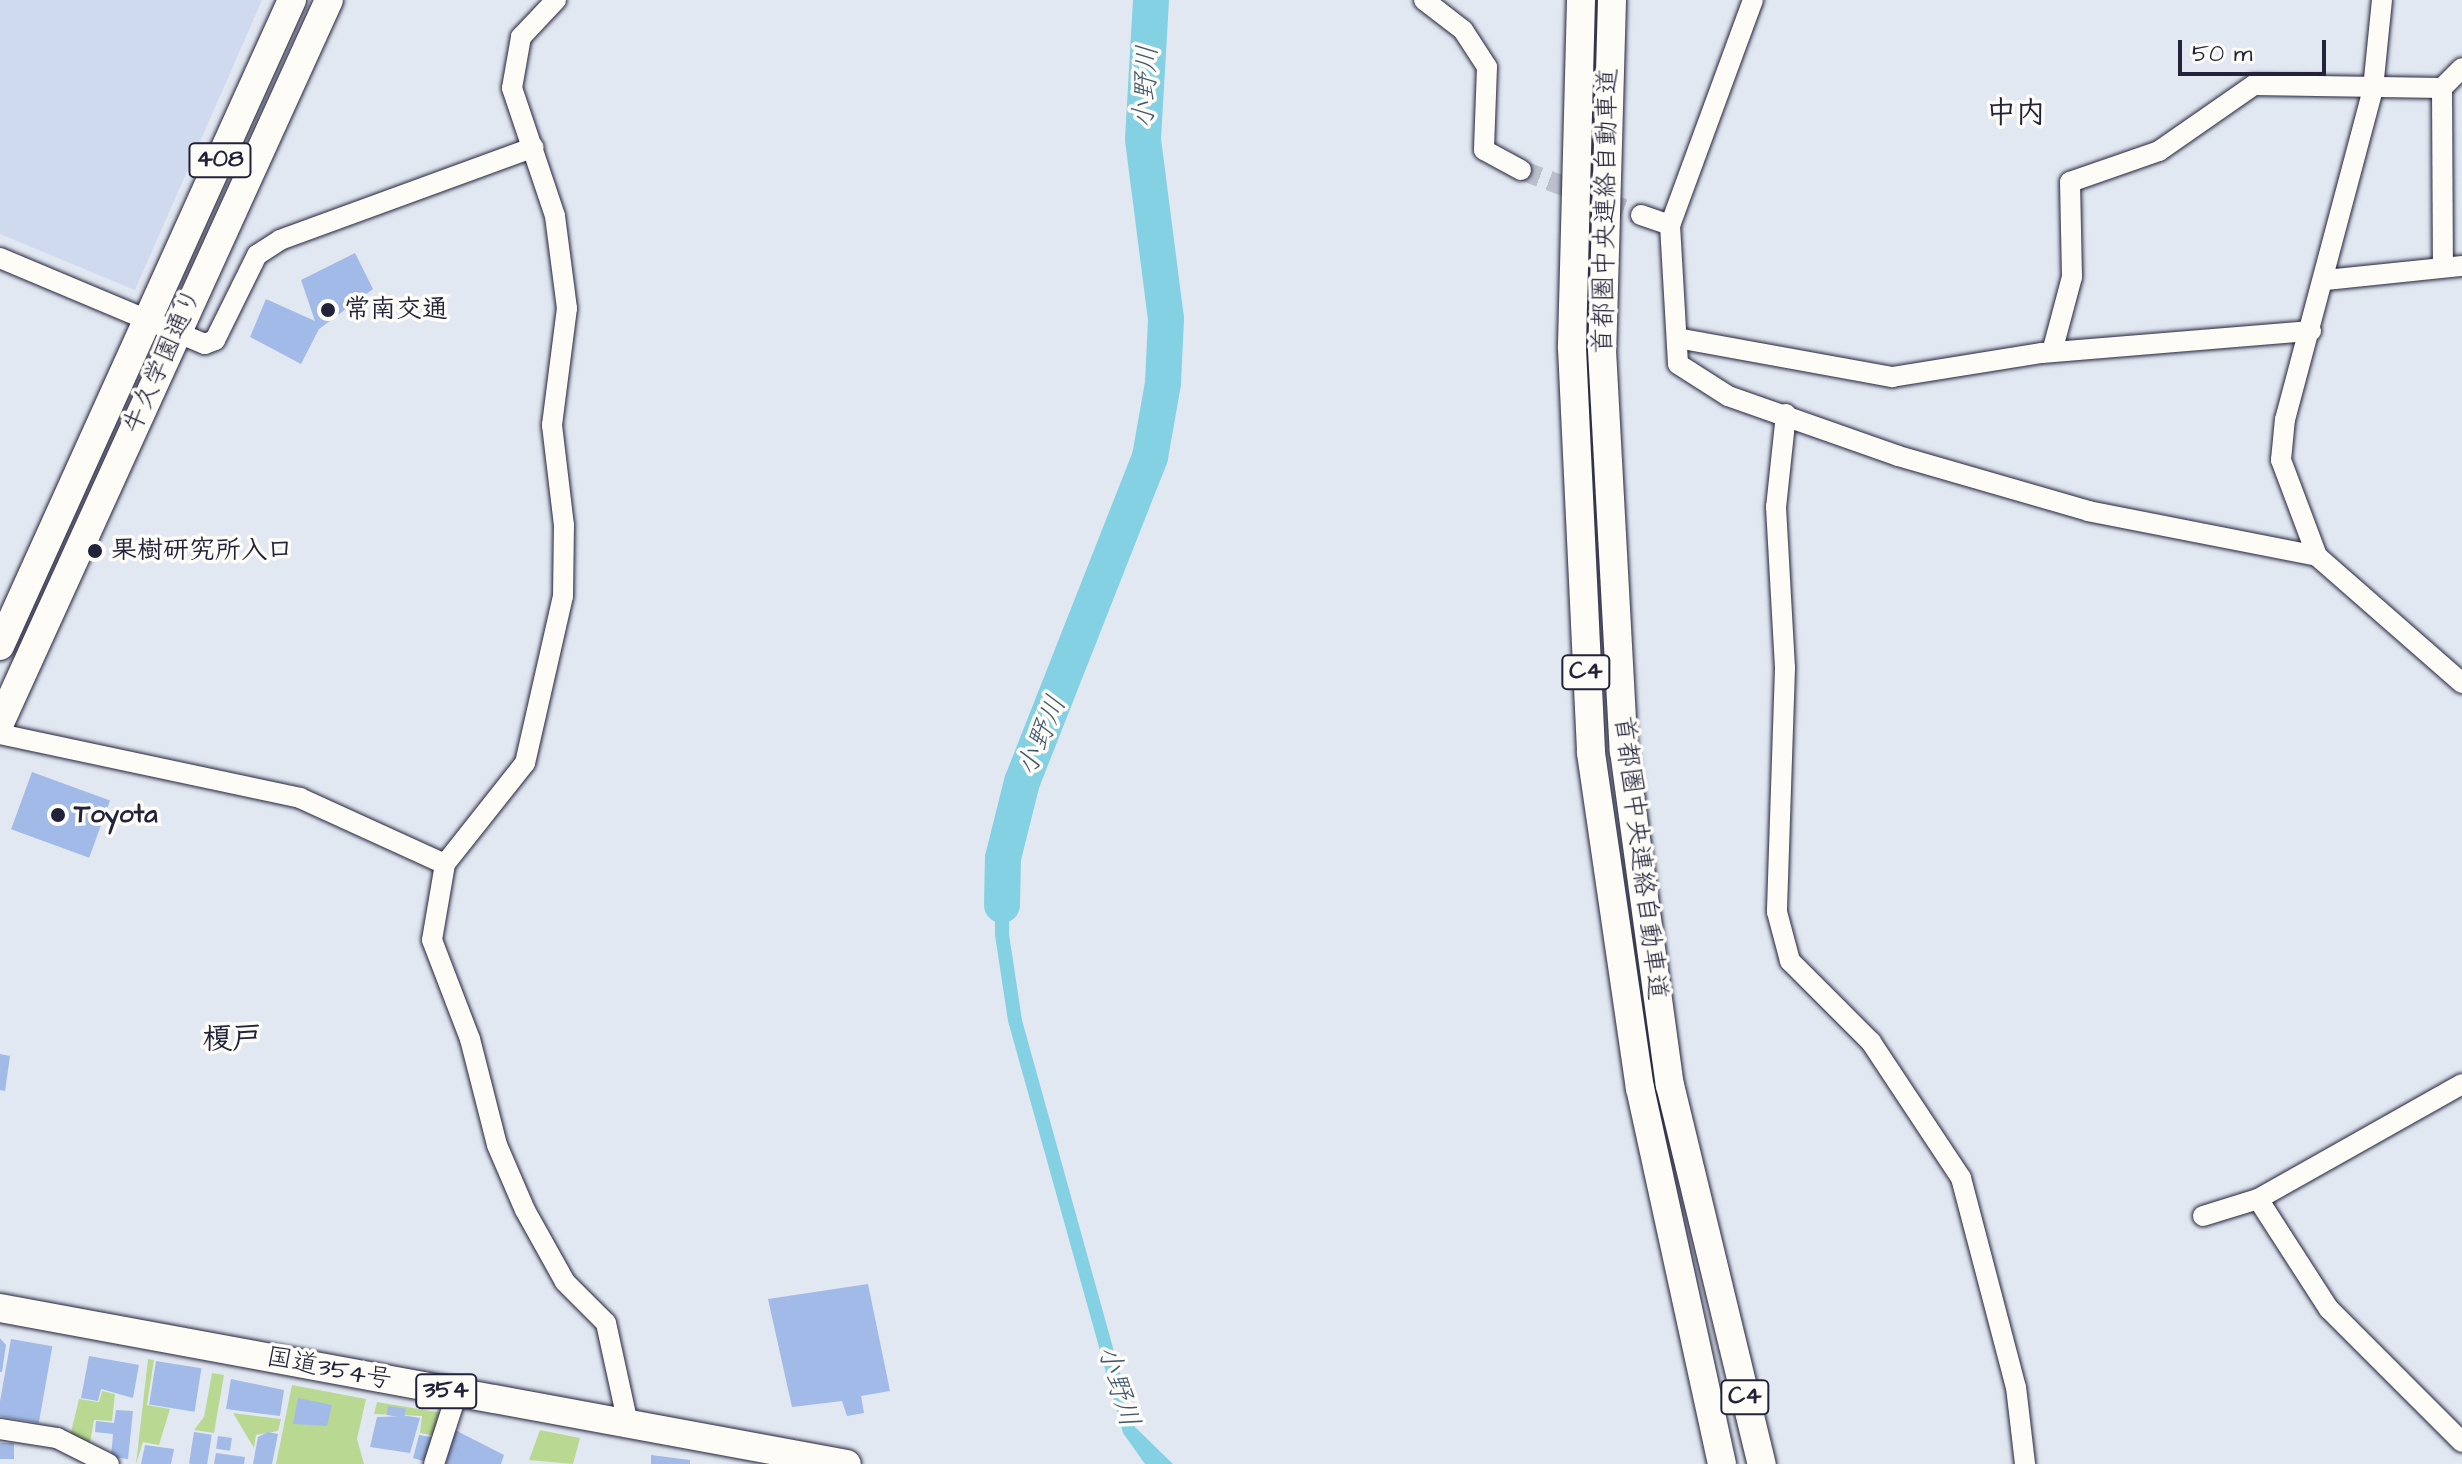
<!DOCTYPE html>
<html>
<head>
<meta charset="utf-8">
<style>
	body { margin:0 }
	#map { position:relative; width:2462px; height:1464px; overflow:hidden; background:#e2e8f2; font-family:"Architects Daughter","Klee One",sans-serif }
	div>[style] { position:absolute }
	.built>* { inset:0; background:#cfdaef }
	.green>* { inset:0; background:#b9d993 }
	.water>* { inset:0; background:#85d1e4 }
	.river>* { height:36px; margin:-18px; padding:0 18px; transform-origin:18px; border-radius:18px; background:#85d1e4 }
	.building>* { inset:0; background:#a2bae7; transform-origin:0 0 }
	.minor-tunnel>* { height:20px; margin-top:-10px; transform-origin:0; background:repeating-linear-gradient(90deg,#bcc0cd 0 20px,transparent 0 30px) }
	.roads { filter:drop-shadow(0 0 2px #22223b) drop-shadow(0 0 2px #22223b) }
	.minor>* { height:20px; margin:-10px; padding:0 10px; transform-origin:10px; border-radius:10px; background:#fdfcf7 }
	.highway>* { height:28px; margin:-14px; padding:0 14px; transform-origin:14px; border-radius:14px; background:#fdfcf7 }
	.dots>* { width:22px; height:22px; translate:-50% -50%; box-sizing:border-box; border:4px solid #fdfcf7; border-radius:50% }
	span { translate:-50% -50%; white-space:nowrap; text-align:center; line-height:1.15; -webkit-text-stroke:7px #fdfcf7; paint-order:stroke }
	.shield-label span { padding:2px 6px; background:#fdfcf7; border:2px solid; border-radius:6px; -webkit-text-stroke-width:0 }
	.shield-label { font-size:24px; color:#22223b; font-weight:700 }
	.street-label { font-size:26px; color:#22223b }
	.poi-label { font-size:26px; color:#22223b; font-weight:700 }
	.left { translate:0 -50%; text-align:left }
	.water-label { font-size:28px; color:#40576e; font-style:italic }
	.quarter-label { font-size:30px; color:#22223b; font-weight:700 }
	.scale { position:absolute; left:2178px; top:40px; width:148px; height:36px; box-sizing:border-box; border:4px solid #22223b; border-top:0; padding-left:10px; font-size:24px; line-height:28px; white-space:nowrap; color:#22223b; -webkit-text-stroke:6px #fdfcf7; paint-order:stroke }
</style>
</head>
<body>
<div id="map">
	<div class="built">
		<div style="clip-path:polygon(0 0,262px 0,135px 290px,0 234px)"></div>
	</div>
	<div class="green">
		<div style="clip-path:polygon(148px 1359px,154px 1360px,147px 1405px,170px 1409px,159px 1445px,143px 1442px,136px 1464px)"></div>
		<div style="clip-path:polygon(212px 1373px,224px 1375px,214px 1433px,194px 1430px,204px 1417px)"></div>
		<div style="clip-path:polygon(292px 1385px,366px 1399px,357px 1439px,364px 1464px,276px 1464px)"></div>
		<div style="clip-path:polygon(102px 1391px,115px 1394px,112px 1421px,94px 1420px,89px 1448px,70px 1436px,79px 1399px,99px 1402px)"></div>
		<div style="clip-path:polygon(377px 1402px,443px 1413px,436px 1436px,420px 1433px,422px 1416px,374px 1414px)"></div>
		<div style="clip-path:polygon(233px 1413px,281px 1419px,278px 1431px,256px 1435px,254px 1448px)"></div>
		<div style="clip-path:polygon(540px 1430px,580px 1438px,573px 1464px,529px 1460px)"></div>
	</div>
	<div class="water">
		<div style="clip-path:polygon(995px 854px,1010px 861px,1009px 934px,1022px 1020px,1135px 1427px,1173px 1464px,1145px 1464px,1123px 1433px,1008px 1021px,995px 935px)"></div>
	</div>
	<div class="river">
		<div style="left:1002px;top:905px;width:47px;rotate:-88.8deg"></div>
		<div style="left:1003px;top:858px;width:78px;rotate:-76deg"></div>
		<div style="left:1022px;top:782px;width:349px;rotate:-68.5deg"></div>
		<div style="left:1150px;top:457px;width:75px;rotate:-80deg"></div>
		<div style="left:1163px;top:383px;width:64px;rotate:-87.3deg"></div>
		<div style="left:1166px;top:319px;width:181px;rotate:-97.3deg"></div>
		<div style="left:1143px;top:139px;width:139px;rotate:-86.7deg"></div>
	</div>
	<div class="building">
		<div style="clip-path:polygon(355px 253px,373px 289px,319px 329px,301px 364px,250px 337px,266px 299px,315px 321px,301px 280px)"></div>
		<div style="left:32px;top:772px;width:83px;height:61px;rotate:20deg"></div>
		<div style="clip-path:polygon(0 1054px,10px 1056px,5px 1091px,0 1090px)"></div>
		<div style="clip-path:polygon(868px 1284px,890px 1391px,861px 1396px,864px 1413px,847px 1416px,842px 1401px,792px 1407px,768px 1299px)"></div>
		<div style="clip-path:polygon(0 1338px,6px 1345px,2px 1372px,0 1372px)"></div>
		<div style="left:11px;top:1339px;width:42px;height:78px;rotate:10deg"></div>
		<div style="clip-path:polygon(89px 1356px,139px 1365px,133px 1398px,101px 1389px,98px 1401px,81px 1398px)"></div>
		<div style="left:156px;top:1361px;width:46px;height:44px;rotate:9deg"></div>
		<div style="clip-path:polygon(231px 1379px,284px 1390px,280px 1416px,226px 1409px)"></div>
		<div style="clip-path:polygon(298px 1398px,332px 1405px,327px 1426px,293px 1424px)"></div>
		<div style="left:388px;top:1406px;width:18px;height:9px;rotate:9deg"></div>
		<div style="clip-path:polygon(116px 1410px,133px 1411px,128px 1459px,111px 1457px,113px 1434px,95px 1432px,96px 1421px,114px 1423px)"></div>
		<div style="clip-path:polygon(408px 1416px,420px 1418px,410px 1453px,370px 1447px,377px 1417px)"></div>
		<div style="clip-path:polygon(455px 1430px,504px 1455px,501px 1464px,446px 1464px)"></div>
		<div style="left:194px;top:1432px;width:18px;height:32px;rotate:9deg"></div>
		<div style="clip-path:polygon(268px 1432px,278px 1434px,272px 1464px,253px 1464px,258px 1437px)"></div>
		<div style="clip-path:polygon(419px 1435px,431px 1437px,426px 1462px,413px 1458px)"></div>
		<div style="left:218px;top:1436px;width:14px;height:13px;rotate:8deg"></div>
		<div style="left:0;top:1443px;width:14px;height:16px"></div>
		<div style="clip-path:polygon(145px 1445px,174px 1449px,171px 1464px,141px 1464px)"></div>
		<div style="clip-path:polygon(216px 1453px,245px 1457px,244px 1464px,214px 1464px)"></div>
		<div style="clip-path:polygon(651px 1455px,690px 1460px,690px 1464px,651px 1464px)"></div>
	</div>
	<div class="minor-tunnel">
		<div style="left:1521px;top:170px;width:128px;rotate:20.6deg"></div>
	</div>
	<div class="roads">
		<div class="minor">
			<div style="left:556px;top:0;width:51px;rotate:133.4deg"></div>
			<div style="left:521px;top:37px;width:52px;rotate:100deg"></div>
			<div style="left:512px;top:88px;width:135px;rotate:71.4deg"></div>
			<div style="left:555px;top:216px;width:93px;rotate:82.6deg"></div>
			<div style="left:567px;top:308px;width:118px;rotate:97.3deg"></div>
			<div style="left:552px;top:425px;width:101px;rotate:83.2deg"></div>
			<div style="left:564px;top:525px;width:71px;rotate:90.8deg"></div>
			<div style="left:563px;top:596px;width:171px;rotate:102.8deg"></div>
			<div style="left:525px;top:763px;width:129px;rotate:128.4deg"></div>
			<div style="left:445px;top:864px;width:77px;rotate:99.7deg"></div>
			<div style="left:432px;top:940px;width:106px;rotate:69deg"></div>
			<div style="left:470px;top:1039px;width:109px;rotate:75.7deg"></div>
			<div style="left:497px;top:1145px;width:71px;rotate:66.7deg"></div>
			<div style="left:525px;top:1210px;width:82px;rotate:60.9deg"></div>
			<div style="left:565px;top:1282px;width:58px;rotate:45deg"></div>
			<div style="left:606px;top:1323px;width:103px;rotate:77.7deg"></div>
			<div style="left:1424px;top:0;width:49px;rotate:37.6deg"></div>
			<div style="left:1463px;top:30px;width:44px;rotate:57deg"></div>
			<div style="left:1487px;top:67px;width:83px;rotate:92.1deg"></div>
			<div style="left:1484px;top:150px;width:42px;rotate:28.4deg"></div>
			<div style="left:1753px;top:0;width:240px;rotate:110.2deg"></div>
			<div style="left:1670px;top:225px;width:139px;rotate:86.7deg"></div>
			<div style="left:1678px;top:364px;width:59px;rotate:32.6deg"></div>
			<div style="left:1728px;top:396px;width:180px;rotate:19.4deg"></div>
			<div style="left:1898px;top:456px;width:198px;rotate:16.1deg"></div>
			<div style="left:2088px;top:511px;width:233px;rotate:11.1deg"></div>
			<div style="left:2382px;top:0;width:89px;rotate:95.8deg"></div>
			<div style="left:2373px;top:89px;width:342px;rotate:104.9deg"></div>
			<div style="left:2285px;top:419px;width:41px;rotate:95.6deg"></div>
			<div style="left:2281px;top:460px;width:103px;rotate:69.4deg"></div>
			<div style="left:2317px;top:556px;width:193px;rotate:41.2deg"></div>
			<div style="left:2442px;top:88px;width:178px;rotate:89.7deg"></div>
			<div style="left:1641px;top:215px;width:31px;rotate:19deg"></div>
			<div style="left:0;top:258px;width:222px;rotate:22.8deg"></div>
			<div style="left:205px;top:344px;width:11px;rotate:-22deg"></div>
			<div style="left:215px;top:340px;width:95px;rotate:-63.7deg"></div>
			<div style="left:257px;top:255px;width:27px;rotate:-33deg"></div>
			<div style="left:280px;top:240px;width:270px;rotate:-20.1deg"></div>
			<div style="left:2326px;top:280px;width:137px;rotate:-5.9deg"></div>
			<div style="left:1677px;top:338px;width:219px;rotate:10.3deg"></div>
			<div style="left:1892px;top:377px;width:152px;rotate:-9.1deg"></div>
			<div style="left:2042px;top:353px;width:270px;rotate:-4.7deg"></div>
			<div style="left:2052px;top:352px;width:78px;rotate:-75.1deg"></div>
			<div style="left:2072px;top:277px;width:95px;rotate:-91.2deg"></div>
			<div style="left:2070px;top:182px;width:94px;rotate:-19.2deg"></div>
			<div style="left:2159px;top:151px;width:116px;rotate:-34.8deg"></div>
			<div style="left:2254px;top:85px;width:188px;rotate:0.9deg"></div>
			<div style="left:2442px;top:88px;width:28px;rotate:-45deg"></div>
			<div style="left:1786px;top:414px;width:94px;rotate:96.1deg"></div>
			<div style="left:1776px;top:507px;width:161px;rotate:86.8deg"></div>
			<div style="left:1785px;top:668px;width:244px;rotate:91.9deg"></div>
			<div style="left:1777px;top:912px;width:51px;rotate:75.1deg"></div>
			<div style="left:1790px;top:961px;width:115px;rotate:45deg"></div>
			<div style="left:1871px;top:1042px;width:163px;rotate:56.5deg"></div>
			<div style="left:1961px;top:1178px;width:216px;rotate:75.3deg"></div>
			<div style="left:2016px;top:1387px;width:78px;rotate:83.3deg"></div>
			<div style="left:0;top:734px;width:307px;rotate:12deg"></div>
			<div style="left:300px;top:798px;width:159px;rotate:24.5deg"></div>
			<div style="left:2258px;top:1199px;width:131px;rotate:57.2deg"></div>
			<div style="left:2329px;top:1309px;width:188px;rotate:45deg"></div>
			<div style="left:2203px;top:1216px;width:58px;rotate:-17.2deg"></div>
			<div style="left:2258px;top:1199px;width:234px;rotate:-29.4deg"></div>
			<div style="left:0;top:1429px;width:58px;rotate:9deg"></div>
			<div style="left:57px;top:1438px;width:58px;rotate:26.6deg"></div>
			<div style="left:434px;top:1464px;width:75px;rotate:-72.1deg"></div>
		</div>
		<div class="highway">
			<div style="left:1581px;top:0;width:348px;rotate:91.5deg"></div>
			<div style="left:1572px;top:348px;width:405px;rotate:87.3deg"></div>
			<div style="left:1591px;top:753px;width:339px;rotate:81.7deg"></div>
			<div style="left:1640px;top:1088px;width:385px;rotate:77.7deg"></div>
			<div style="left:1612px;top:0;width:350px;rotate:91.6deg"></div>
			<div style="left:1602px;top:350px;width:402px;rotate:86.9deg"></div>
			<div style="left:1624px;top:751px;width:337px;rotate:82.2deg"></div>
			<div style="left:1670px;top:1085px;width:390px;rotate:76.4deg"></div>
			<div style="left:0;top:646px;width:709px;rotate:-65.68deg"></div>
			<div style="left:0;top:723px;width:794px;rotate:-65.53deg"></div>
			<div style="left:0;top:1308px;width:861px;rotate:10.44deg"></div>
		</div>
	</div>
	<div class="dots">
		<div style="left:328px;top:310px;background:#22223b"></div>
		<div style="left:95px;top:551px;background:#22223b"></div>
		<div style="left:58px;top:815px;background:#22223b"></div>
	</div>
	<div class="shield-label">
		<span style="left:220px;top:160px">408</span>
		<span style="left:1586px;top:672px">C4</span>
		<span style="left:446px;top:1391px">354</span>
		<span style="left:1745px;top:1397px">C4</span>
	</div>
	<div class="street-label">
		<span style="left:1606px;top:211px;rotate:-89deg">首都圏中央連絡自動車道</span>
		<span style="left:163px;top:361px;rotate:-66deg">牛久学園通り</span>
		<span style="left:1640px;top:858px;rotate:83deg">首都圏中央連絡自動車道</span>
		<span style="left:329px;top:1369px;rotate:11deg">国道354号</span>
	</div>
	<div class="poi-label">
		<span class="left" style="left:344px;top:310px">常南交通</span>
		<span class="left" style="left:111px;top:551px">果樹研究所入口</span>
		<span class="left" style="left:74px;top:815px">Toyota</span>
	</div>
	<div class="water-label">
		<span style="left:1146px;top:87px;rotate:-87deg">小野川</span>
		<span style="left:1042px;top:736px;rotate:-67deg">小野川</span>
		<span style="left:1118px;top:1386px;rotate:73deg">小野川</span>
	</div>
	<div class="quarter-label">
		<span style="left:2016px;top:113px">中内</span>
		<span style="left:232px;top:1039px">榎戸</span>
	</div>
	<div class="scale">50 m</div>
</div>
</body>
</html>
